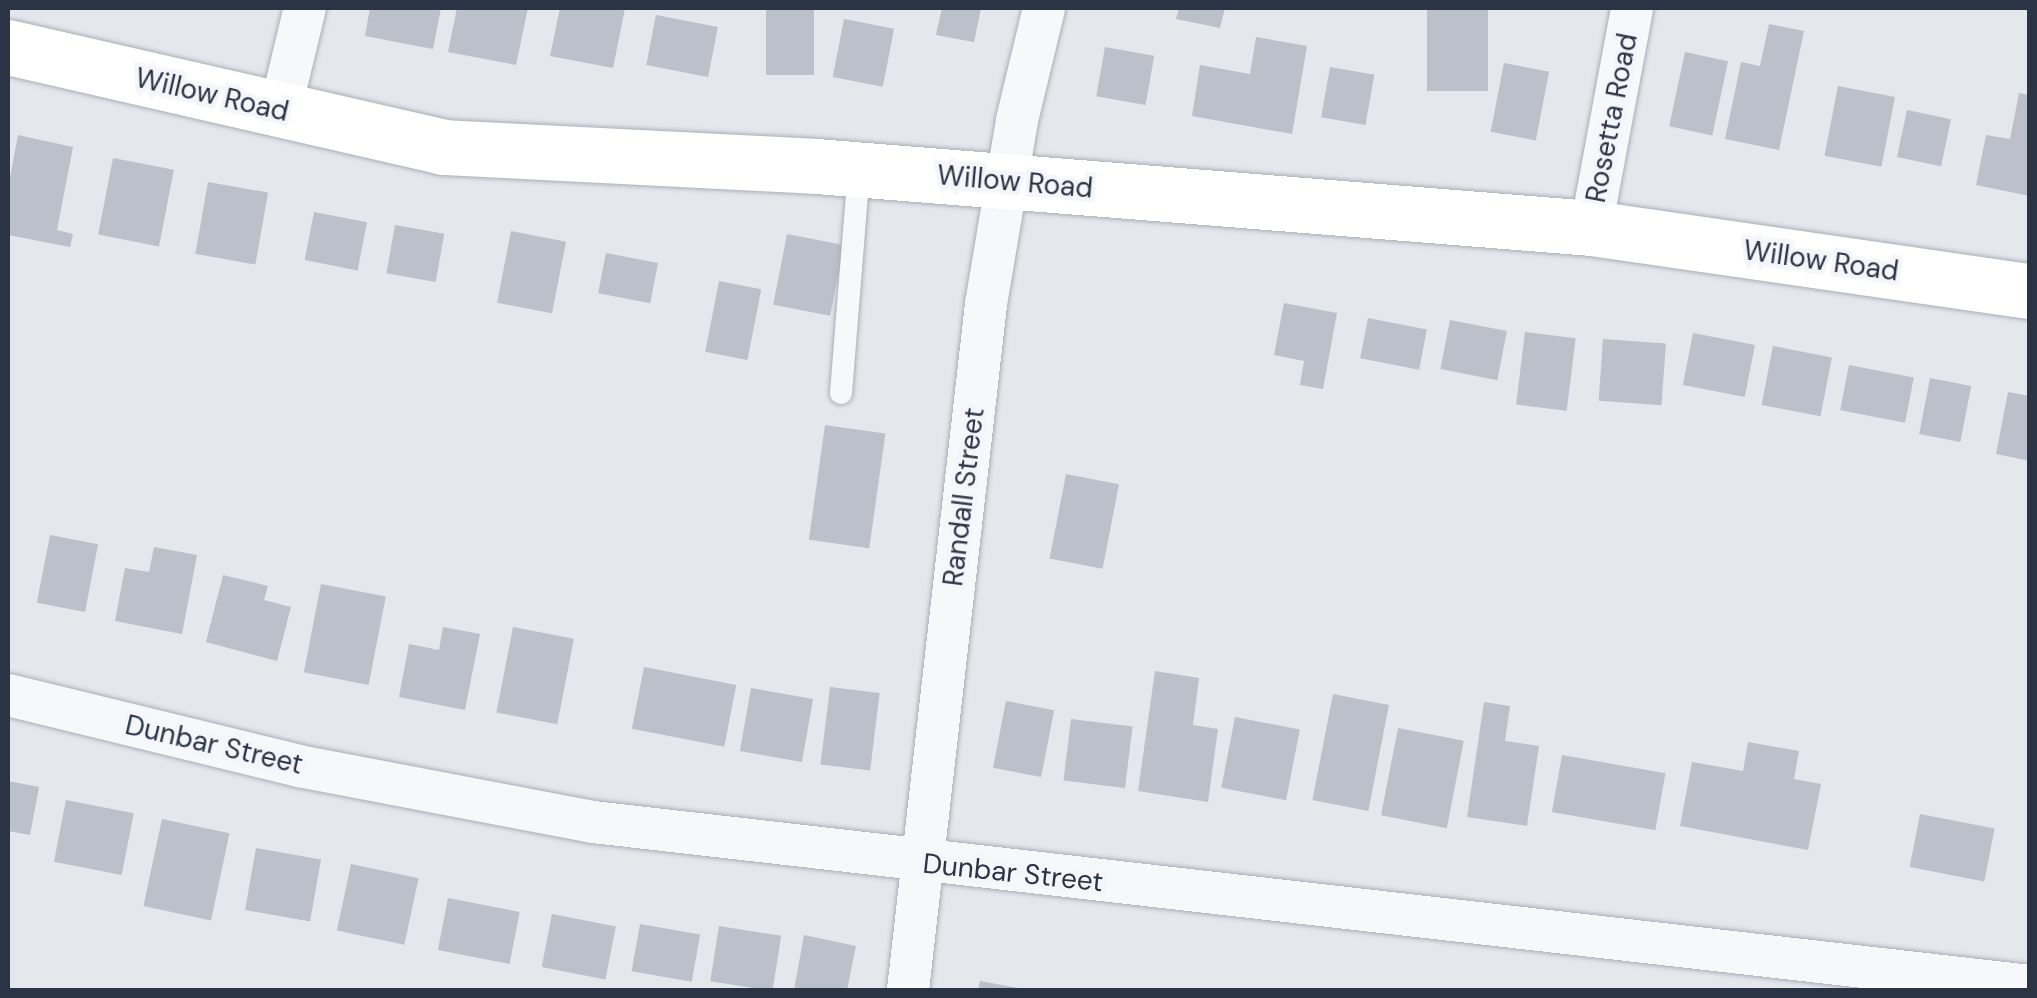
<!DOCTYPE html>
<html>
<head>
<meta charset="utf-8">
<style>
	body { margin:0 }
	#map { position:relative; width:2037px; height:998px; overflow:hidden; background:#e4e7ec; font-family:"DM Sans",sans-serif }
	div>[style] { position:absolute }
	.building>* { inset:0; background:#bbc0ca; transform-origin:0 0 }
	.roads { filter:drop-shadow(0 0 2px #a9aeb7) drop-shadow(0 0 2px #a9aeb7) }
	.lane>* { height:22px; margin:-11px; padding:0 11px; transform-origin:11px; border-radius:11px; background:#f7f8fa }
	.street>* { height:42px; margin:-21px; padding:0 21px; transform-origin:21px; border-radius:21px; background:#f7f8fa }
	.secondary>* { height:55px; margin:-27.5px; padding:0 27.5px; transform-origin:27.5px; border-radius:27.5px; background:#fff }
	span { translate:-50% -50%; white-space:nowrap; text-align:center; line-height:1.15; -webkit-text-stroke:9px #f4f6f9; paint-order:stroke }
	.street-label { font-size:28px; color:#2b3445 }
	.frame { position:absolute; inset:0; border:10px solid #2b3445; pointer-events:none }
</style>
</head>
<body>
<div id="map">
	<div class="building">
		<div style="clip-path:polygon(370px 8px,441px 8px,433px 49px,365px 36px)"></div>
		<div style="clip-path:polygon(457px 8px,528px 8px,516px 65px,448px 52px)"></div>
		<div style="clip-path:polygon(560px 8px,625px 8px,613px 68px,550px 56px)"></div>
		<div style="left:766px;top:8px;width:48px;height:67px"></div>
		<div style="clip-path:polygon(942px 8px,981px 8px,974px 42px,936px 35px)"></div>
		<div style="clip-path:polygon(1179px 8px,1225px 8px,1220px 28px,1176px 19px)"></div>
		<div style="left:1427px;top:8px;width:61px;height:83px"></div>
		<div style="left:656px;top:15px;width:63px;height:51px;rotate:11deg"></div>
		<div style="left:844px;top:19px;width:51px;height:59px;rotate:11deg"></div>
		<div style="clip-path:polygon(1769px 24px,1804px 31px,1779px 150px,1725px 139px,1741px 62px,1760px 66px)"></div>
		<div style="clip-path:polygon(1256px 37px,1307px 46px,1292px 134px,1192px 116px,1200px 65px,1250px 74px)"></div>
		<div style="left:1105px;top:47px;width:50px;height:50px;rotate:10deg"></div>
		<div style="left:1685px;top:52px;width:44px;height:76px;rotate:12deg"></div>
		<div style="left:1504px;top:63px;width:46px;height:70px;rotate:11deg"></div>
		<div style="left:1330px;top:67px;width:45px;height:51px;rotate:10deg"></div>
		<div style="left:1838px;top:86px;width:58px;height:71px;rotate:11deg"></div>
		<div style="clip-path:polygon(2019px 93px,2030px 95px,2030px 196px,1976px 185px,1986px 135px,2010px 139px)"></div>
		<div style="left:1907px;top:110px;width:45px;height:48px;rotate:12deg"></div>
		<div style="clip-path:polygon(18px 135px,73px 147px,57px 230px,73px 234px,70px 247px,8px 235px,8px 188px)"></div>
		<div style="left:113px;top:158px;width:62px;height:78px;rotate:11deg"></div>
		<div style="left:208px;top:182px;width:61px;height:73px;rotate:10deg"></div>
		<div style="left:314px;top:212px;width:54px;height:49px;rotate:11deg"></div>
		<div style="left:395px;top:225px;width:50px;height:49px;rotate:10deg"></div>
		<div style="left:511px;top:231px;width:56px;height:73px;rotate:11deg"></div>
		<div style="left:787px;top:234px;width:58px;height:72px;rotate:11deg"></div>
		<div style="left:606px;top:253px;width:53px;height:41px;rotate:11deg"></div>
		<div style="left:719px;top:281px;width:43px;height:72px;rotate:11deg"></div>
		<div style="clip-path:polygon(1284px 303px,1337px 313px,1323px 389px,1300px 385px,1304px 361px,1274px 355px)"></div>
		<div style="left:1368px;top:318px;width:60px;height:41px;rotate:11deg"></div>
		<div style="left:1450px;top:320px;width:58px;height:50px;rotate:11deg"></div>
		<div style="left:1525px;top:332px;width:51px;height:73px;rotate:7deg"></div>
		<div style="left:1693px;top:333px;width:63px;height:53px;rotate:11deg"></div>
		<div style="left:1603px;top:339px;width:63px;height:62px;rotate:4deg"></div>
		<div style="left:1773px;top:346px;width:60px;height:60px;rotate:11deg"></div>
		<div style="left:1849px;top:365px;width:66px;height:46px;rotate:11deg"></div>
		<div style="left:1930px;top:378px;width:42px;height:57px;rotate:11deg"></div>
		<div style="clip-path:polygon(2008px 392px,2030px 396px,2030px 461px,1996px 454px)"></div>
		<div style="left:825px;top:425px;width:61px;height:116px;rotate:8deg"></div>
		<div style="left:1066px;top:474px;width:54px;height:86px;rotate:11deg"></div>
		<div style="left:50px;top:535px;width:49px;height:69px;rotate:11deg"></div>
		<div style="clip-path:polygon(154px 547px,197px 555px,182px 634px,115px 621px,125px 568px,149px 572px)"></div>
		<div style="clip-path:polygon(223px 575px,268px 586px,264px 600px,291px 607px,277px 661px,206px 642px)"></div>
		<div style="left:321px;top:584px;width:66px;height:90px;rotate:11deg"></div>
		<div style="clip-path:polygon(443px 627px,480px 634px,465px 710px,399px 697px,409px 644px,439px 650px)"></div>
		<div style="left:513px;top:627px;width:62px;height:87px;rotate:11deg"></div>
		<div style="left:644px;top:667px;width:94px;height:63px;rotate:11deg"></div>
		<div style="clip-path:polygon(1155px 671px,1199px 678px,1193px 725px,1218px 729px,1208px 802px,1138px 791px)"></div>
		<div style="left:830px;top:687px;width:50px;height:78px;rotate:7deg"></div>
		<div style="left:751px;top:688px;width:63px;height:64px;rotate:10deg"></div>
		<div style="left:1333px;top:694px;width:57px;height:108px;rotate:11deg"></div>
		<div style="left:1006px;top:701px;width:49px;height:68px;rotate:11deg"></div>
		<div style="clip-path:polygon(1484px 702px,1510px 706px,1505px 741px,1539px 746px,1527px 826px,1467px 817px)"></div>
		<div style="left:1235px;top:717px;width:66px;height:72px;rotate:11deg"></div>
		<div style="left:1071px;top:719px;width:62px;height:62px;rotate:7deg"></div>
		<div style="left:1398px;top:728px;width:67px;height:89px;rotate:11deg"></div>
		<div style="clip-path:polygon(1748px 742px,1799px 751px,1794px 779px,1821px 784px,1808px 850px,1680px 826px,1692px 762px,1743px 771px)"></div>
		<div style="left:1562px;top:755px;width:105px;height:58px;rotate:10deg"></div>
		<div style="clip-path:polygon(8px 781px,39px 787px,30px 835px,8px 831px)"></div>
		<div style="left:66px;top:800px;width:69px;height:63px;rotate:11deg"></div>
		<div style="left:1920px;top:814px;width:76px;height:54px;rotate:11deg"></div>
		<div style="left:162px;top:819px;width:69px;height:89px;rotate:12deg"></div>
		<div style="left:256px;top:848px;width:66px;height:63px;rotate:10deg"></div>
		<div style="left:351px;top:864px;width:69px;height:68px;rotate:12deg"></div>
		<div style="left:448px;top:898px;width:73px;height:53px;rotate:11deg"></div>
		<div style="left:552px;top:914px;width:65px;height:54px;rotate:11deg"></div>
		<div style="left:640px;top:924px;width:61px;height:48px;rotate:10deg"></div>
		<div style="left:719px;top:926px;width:63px;height:56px;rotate:9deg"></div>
		<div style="clip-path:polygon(804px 935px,856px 946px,847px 990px,794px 990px)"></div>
		<div style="clip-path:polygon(980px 981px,1023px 989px,1023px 990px,978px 990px)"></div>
	</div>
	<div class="roads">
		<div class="lane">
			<div style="left:841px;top:393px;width:224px;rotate:-85.4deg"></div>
		</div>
		<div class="street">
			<div style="left:280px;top:111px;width:106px;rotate:-76.4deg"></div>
			<div style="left:1591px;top:228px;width:224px;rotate:-79.4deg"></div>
			<div style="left:8px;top:695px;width:300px;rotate:13.7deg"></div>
			<div style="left:299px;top:766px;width:299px;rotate:10.8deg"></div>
			<div style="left:593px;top:822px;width:1446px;rotate:6.51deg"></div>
			<div style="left:908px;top:990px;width:690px;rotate:-83.51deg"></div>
			<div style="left:986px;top:304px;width:187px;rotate:-80.4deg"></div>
			<div style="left:1017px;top:120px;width:115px;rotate:-76.4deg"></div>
		</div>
		<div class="secondary">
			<div style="left:8px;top:47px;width:446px;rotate:12.9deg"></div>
			<div style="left:443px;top:147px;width:373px;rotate:2.9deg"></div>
			<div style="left:816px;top:166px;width:777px;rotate:4.57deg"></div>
			<div style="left:1591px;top:228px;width:443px;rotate:8.2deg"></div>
		</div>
	</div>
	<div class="street-label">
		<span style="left:212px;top:95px;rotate:13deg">Willow Road</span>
		<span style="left:1612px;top:118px;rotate:-79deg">Rosetta Road</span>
		<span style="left:1015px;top:182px;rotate:5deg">Willow Road</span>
		<span style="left:1821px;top:261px;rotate:8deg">Willow Road</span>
		<span style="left:964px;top:497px;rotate:-83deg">Randall Street</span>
		<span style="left:214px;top:745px;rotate:13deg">Dunbar Street</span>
		<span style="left:1013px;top:873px;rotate:6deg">Dunbar Street</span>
	</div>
	<div class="frame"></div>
</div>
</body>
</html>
